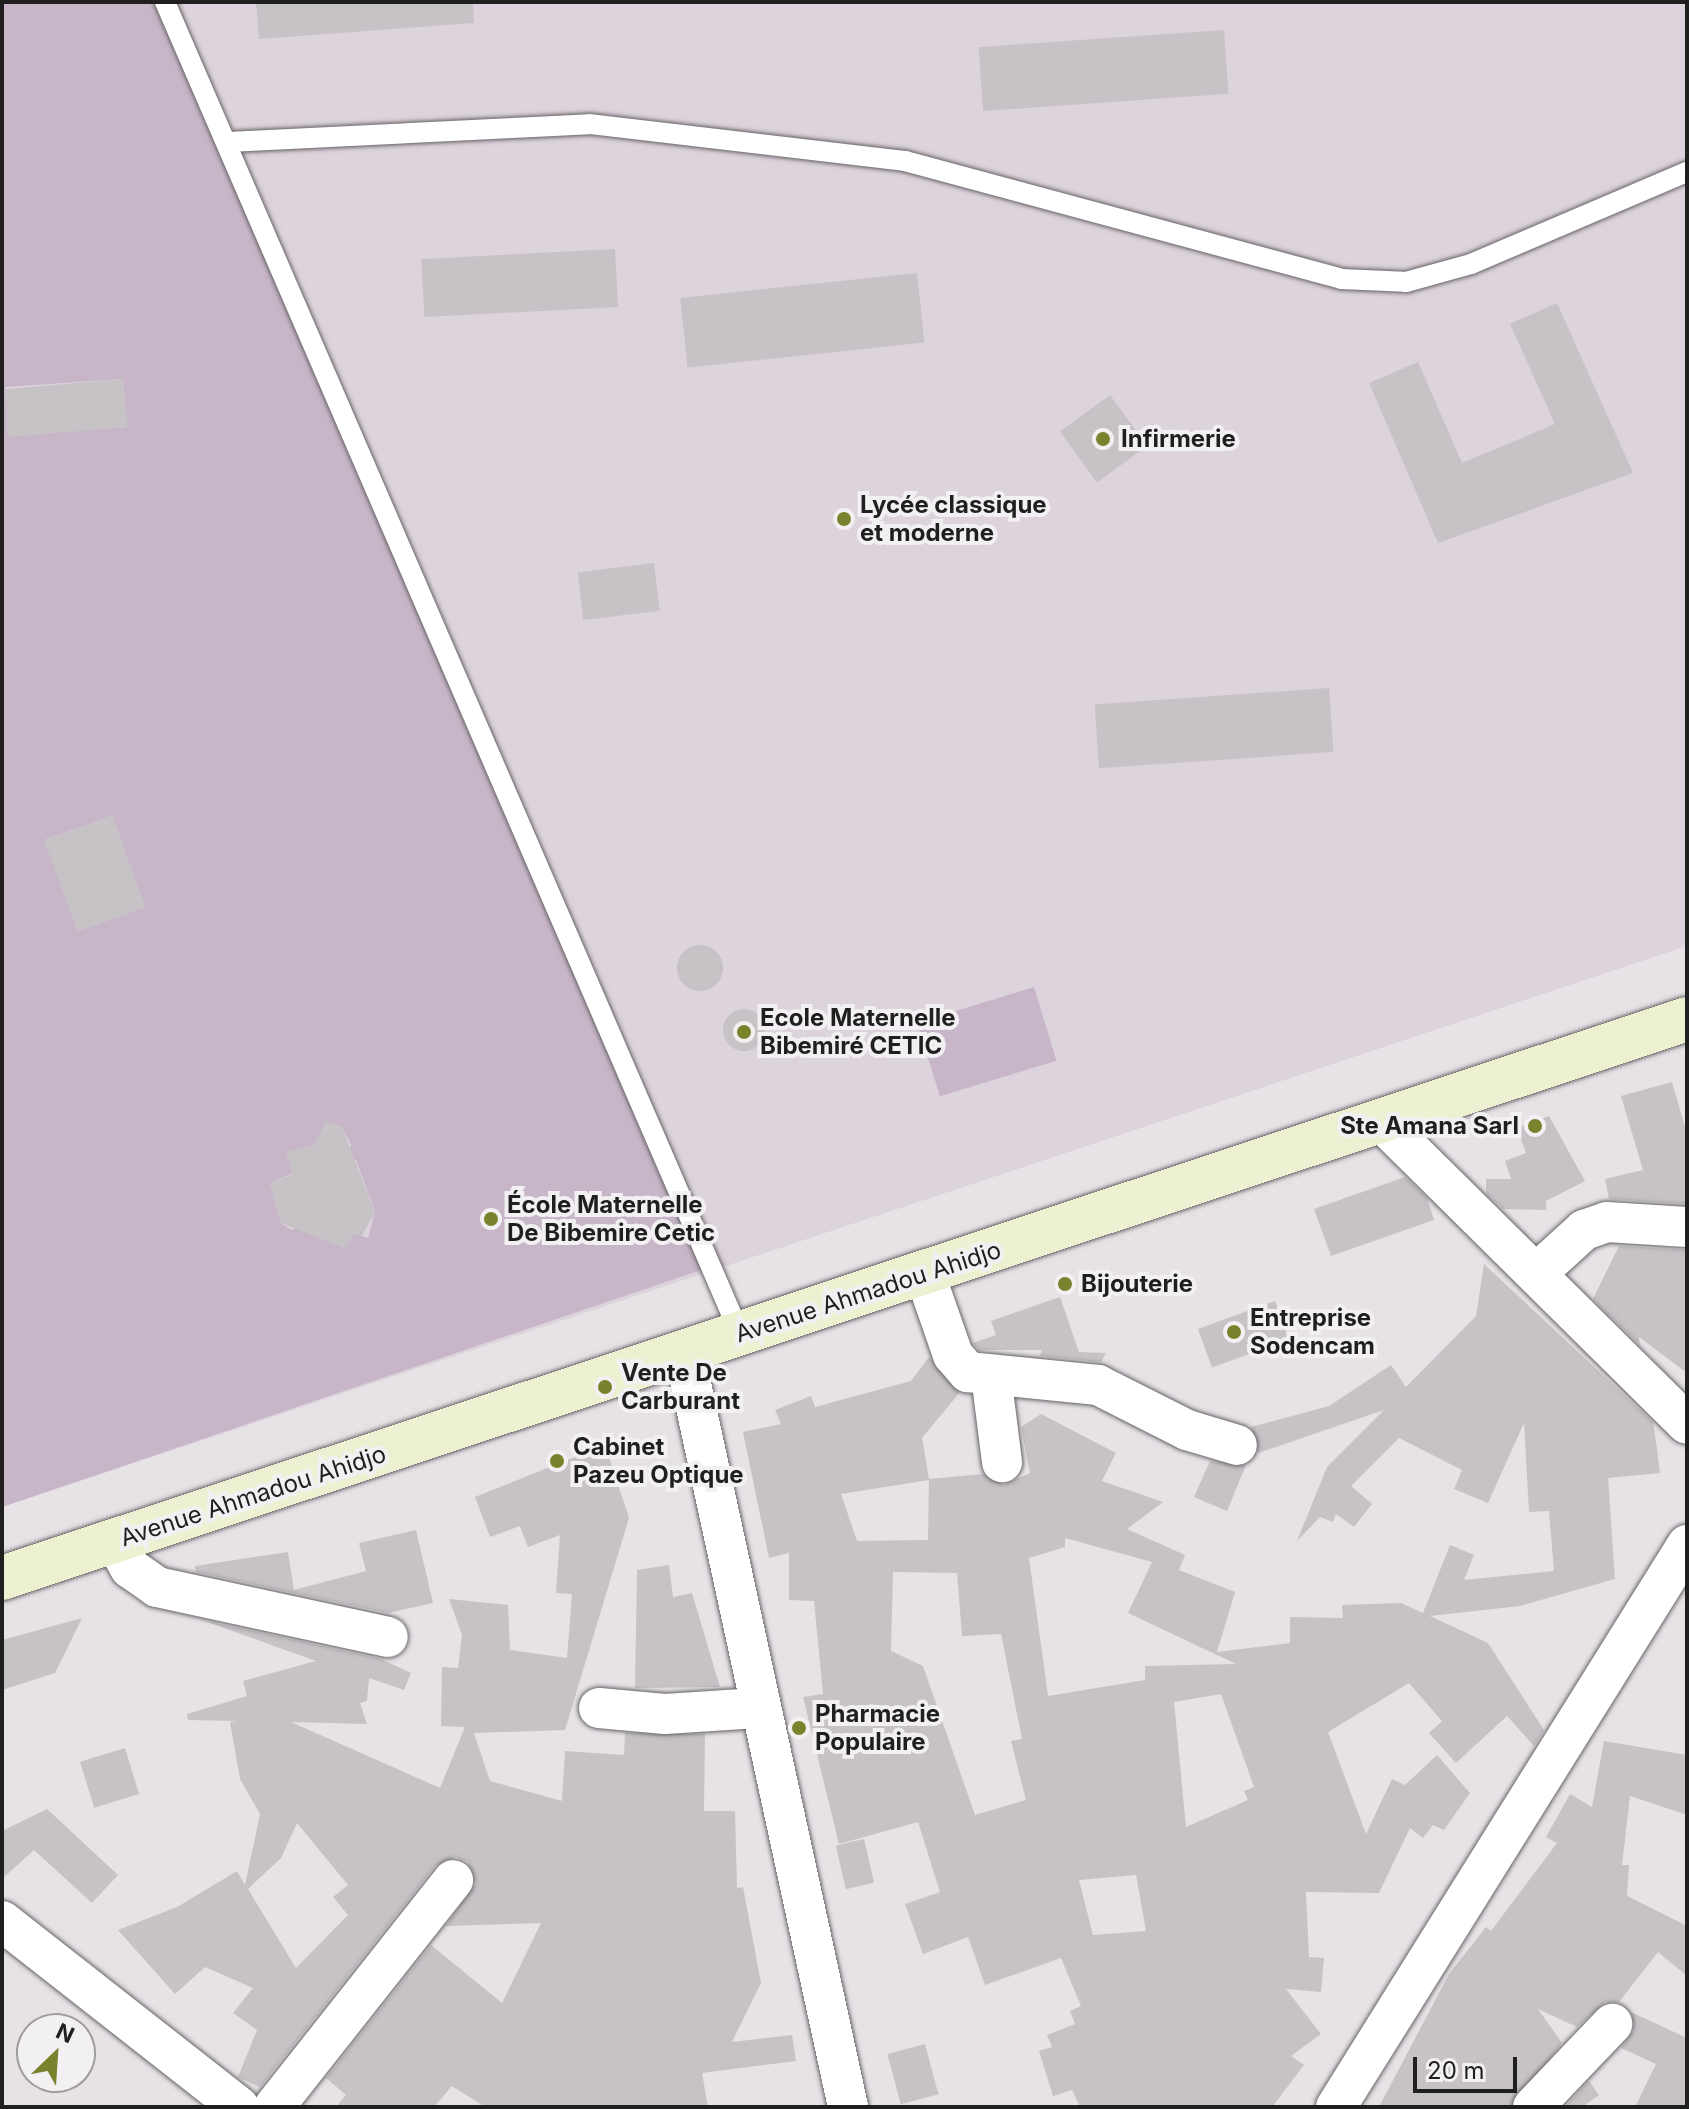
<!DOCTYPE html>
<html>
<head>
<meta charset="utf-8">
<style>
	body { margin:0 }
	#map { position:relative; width:1689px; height:2109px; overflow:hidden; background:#e6e2e6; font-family:Inter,sans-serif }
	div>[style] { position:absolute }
	.built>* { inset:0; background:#dcd3dc }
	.green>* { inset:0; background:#c7b6c7; transform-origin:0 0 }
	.building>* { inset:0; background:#c6c2c6; transform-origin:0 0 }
	.round { border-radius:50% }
	.roads { filter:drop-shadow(0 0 2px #686468) drop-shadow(0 0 2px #686468) }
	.lane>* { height:20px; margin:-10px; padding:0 10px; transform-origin:10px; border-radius:10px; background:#fff }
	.street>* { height:40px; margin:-20px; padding:0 20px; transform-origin:20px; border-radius:20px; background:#fff }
	.secondary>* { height:44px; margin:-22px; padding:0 22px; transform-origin:22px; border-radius:22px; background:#edf0d1 }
	.dots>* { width:22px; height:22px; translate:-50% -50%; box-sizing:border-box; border:4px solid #f3f0f4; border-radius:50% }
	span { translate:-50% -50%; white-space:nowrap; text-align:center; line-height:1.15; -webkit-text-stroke:8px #f3f0f4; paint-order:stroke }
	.poi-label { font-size:24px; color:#201f20; font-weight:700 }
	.left { translate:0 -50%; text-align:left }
	.right { translate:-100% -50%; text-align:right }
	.street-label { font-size:24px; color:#201f20 }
	.frame { position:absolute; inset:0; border:4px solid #201f20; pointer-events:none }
	.north { position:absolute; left:16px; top:2013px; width:80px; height:80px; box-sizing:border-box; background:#f3f0f4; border:2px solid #9f9c9f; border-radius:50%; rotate:25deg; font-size:22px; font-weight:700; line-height:32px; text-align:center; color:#201f20 }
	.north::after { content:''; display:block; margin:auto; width:28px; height:36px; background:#7b822d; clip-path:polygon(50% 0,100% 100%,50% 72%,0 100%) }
	.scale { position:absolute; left:1413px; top:2057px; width:104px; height:36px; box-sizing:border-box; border:4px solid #201f20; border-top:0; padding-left:10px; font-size:24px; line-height:28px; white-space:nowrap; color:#201f20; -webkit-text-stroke:6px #f3f0f4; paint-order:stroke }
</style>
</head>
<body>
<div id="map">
	<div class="built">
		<div style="clip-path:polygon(2px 2px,1687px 2px,1687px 946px,2px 1507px)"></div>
	</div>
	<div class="green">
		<div style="clip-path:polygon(evenodd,2px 2px,155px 2px,230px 144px,716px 1265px,2px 1507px,2px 2px,123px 379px,127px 427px,8px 435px,5px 387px,123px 379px,2px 2px,112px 816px,145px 907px,78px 931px,45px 840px,112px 816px,2px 2px,326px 1122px,342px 1127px,351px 1145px,345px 1159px,356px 1160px,375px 1211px,368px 1238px,310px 1219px,292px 1230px,281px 1223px,270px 1183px,293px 1173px,287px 1152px,315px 1145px,326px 1122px)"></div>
		<div style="left:1034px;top:987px;width:77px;height:122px;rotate:73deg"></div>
	</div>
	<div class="building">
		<div style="clip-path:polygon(256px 2px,473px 2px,474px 23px,259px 39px)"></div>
		<div style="left:1224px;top:30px;width:64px;height:246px;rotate:86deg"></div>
		<div style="left:615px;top:249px;width:58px;height:194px;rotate:87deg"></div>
		<div style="left:917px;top:273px;width:70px;height:238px;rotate:84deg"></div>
		<div style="clip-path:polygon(1557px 303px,1633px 473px,1438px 543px,1369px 383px,1418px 362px,1462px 463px,1555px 424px,1510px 324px)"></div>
		<div style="left:123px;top:379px;width:48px;height:119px;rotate:85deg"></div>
		<div style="left:1110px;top:395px;width:63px;height:62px;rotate:54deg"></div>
		<div style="left:654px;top:563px;width:48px;height:77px;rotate:83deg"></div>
		<div style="left:1329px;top:688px;width:64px;height:235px;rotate:86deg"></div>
		<div style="left:112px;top:816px;width:97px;height:72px;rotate:70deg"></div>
		<div class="round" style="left:677px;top:945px;width:46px;height:46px"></div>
		<div class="round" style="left:723px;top:1009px;width:42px;height:42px"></div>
		<div style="clip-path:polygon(1672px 1082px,1687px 1134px,1687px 1204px,1609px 1199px,1605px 1179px,1643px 1170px,1621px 1096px)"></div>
		<div style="clip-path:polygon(1549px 1116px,1585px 1181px,1546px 1201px,1546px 1210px,1503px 1209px,1486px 1193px,1486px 1179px,1511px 1179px,1505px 1161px,1526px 1153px,1517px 1128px)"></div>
		<div style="clip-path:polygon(326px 1122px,342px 1127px,375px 1212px,362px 1236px,355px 1233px,344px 1248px,281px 1223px,270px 1183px,293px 1174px,286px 1152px,315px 1145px)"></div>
		<div style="clip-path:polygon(1405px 1177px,1427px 1198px,1434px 1220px,1331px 1256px,1314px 1209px)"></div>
		<div style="clip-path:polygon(1619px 1246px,1687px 1250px,1687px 1373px,1639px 1337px,1640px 1345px,1593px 1299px)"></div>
		<div style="clip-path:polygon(evenodd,1484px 1264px,1653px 1422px,1657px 1449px,1660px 1473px,1608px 1478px,1615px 1579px,1520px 1606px,1430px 1616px,1488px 1643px,1544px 1730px,1534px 1746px,1507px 1716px,1456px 1763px,1429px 1733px,1442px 1721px,1409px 1683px,1328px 1732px,1366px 1834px,1392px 1779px,1405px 1785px,1437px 1755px,1470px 1793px,1444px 1830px,1433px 1825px,1423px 1838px,1410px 1828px,1379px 1893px,1306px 1892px,1309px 1957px,1324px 1958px,1321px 1992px,1286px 1989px,1321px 2034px,1291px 2056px,1304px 2065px,1272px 2107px,1080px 2107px,1072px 2090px,1053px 2096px,1039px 2051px,1052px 2047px,1047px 2035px,1075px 2024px,1070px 2011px,1081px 2006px,1061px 1958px,985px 1985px,968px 1937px,923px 1954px,905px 1904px,940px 1892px,918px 1822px,839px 1844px,803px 1697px,823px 1694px,814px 1601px,789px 1600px,789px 1553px,769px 1558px,743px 1432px,781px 1424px,775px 1410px,811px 1396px,815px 1407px,911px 1381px,929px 1357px,960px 1392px,922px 1438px,929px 1479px,983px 1474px,1004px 1485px,1030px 1473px,1021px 1427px,1041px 1414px,1116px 1453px,1102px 1481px,1163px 1502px,1127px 1529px,1185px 1555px,1179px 1570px,1235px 1592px,1217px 1652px,1290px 1643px,1290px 1617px,1343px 1618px,1342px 1605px,1401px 1603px,1423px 1613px,1450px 1545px,1474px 1555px,1464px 1580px,1554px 1571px,1549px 1511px,1529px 1512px,1524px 1423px,1488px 1503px,1454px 1489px,1462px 1470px,1399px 1438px,1351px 1486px,1372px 1504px,1354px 1527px,1336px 1514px,1333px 1522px,1320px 1517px,1297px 1541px,1327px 1467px,1384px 1410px,1258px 1453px,1251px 1427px,1329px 1406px,1391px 1365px,1406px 1387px,1476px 1316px,1484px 1264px,929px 1480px,928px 1540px,857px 1541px,841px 1494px,929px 1480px,1484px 1264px,1065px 1538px,1152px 1562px,1128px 1613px,1236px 1664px,1145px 1666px,1145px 1680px,1048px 1696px,1029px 1558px,1065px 1547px,1065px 1538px,1484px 1264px,893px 1572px,957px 1573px,962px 1636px,1001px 1634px,1022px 1739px,1011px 1741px,1026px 1800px,975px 1815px,923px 1666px,891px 1651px,893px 1572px,1484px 1264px,1221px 1694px,1254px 1787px,1244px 1791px,1248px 1800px,1186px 1827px,1174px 1702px,1221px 1694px,1484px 1264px,1136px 1875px,1146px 1931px,1093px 1935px,1079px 1880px,1136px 1875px)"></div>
		<div style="clip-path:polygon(1060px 1297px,1079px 1352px,1106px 1353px,1101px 1362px,1040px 1356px,1042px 1350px,979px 1350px,973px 1343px,996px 1335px,991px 1321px)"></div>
		<div style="left:1275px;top:1301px;width:41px;height:82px;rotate:70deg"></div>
		<div style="clip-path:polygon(evenodd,605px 1445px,629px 1518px,565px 1730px,474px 1733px,490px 1781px,562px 1801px,565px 1751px,624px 1755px,625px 1733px,705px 1734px,704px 1811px,735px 1811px,737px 1888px,743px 1887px,761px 1983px,732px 2042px,792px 2035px,796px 2061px,702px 2073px,708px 2107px,485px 2107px,452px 2086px,434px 2107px,336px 2107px,346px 2095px,326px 2078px,431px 1945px,502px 2003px,541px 1923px,446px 1926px,476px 1883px,468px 1862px,456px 1857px,435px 1866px,260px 2087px,238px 2077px,257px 2030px,233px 2013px,253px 1988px,205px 1967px,175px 1994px,118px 1930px,177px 1907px,237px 1871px,245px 1885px,260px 1814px,240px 1779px,230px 1722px,238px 1721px,188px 1720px,187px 1714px,247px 1696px,243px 1681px,316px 1661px,202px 1620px,381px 1659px,411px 1673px,404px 1690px,369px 1678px,367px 1701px,360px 1703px,367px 1724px,291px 1722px,440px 1788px,465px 1727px,441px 1726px,442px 1667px,458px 1668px,462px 1635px,449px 1599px,508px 1605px,510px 1650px,567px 1658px,572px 1594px,556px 1593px,560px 1535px,528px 1547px,520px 1526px,490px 1537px,475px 1497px,605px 1445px,297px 1823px,348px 1885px,333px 1897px,348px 1915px,296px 1968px,248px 1889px,281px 1858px,297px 1823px)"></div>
		<div style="clip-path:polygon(1210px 1461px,1246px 1465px,1227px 1511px,1194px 1497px)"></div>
		<div style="clip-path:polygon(416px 1530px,433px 1603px,388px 1613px,196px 1572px,195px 1566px,288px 1552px,294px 1590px,366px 1571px,359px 1543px)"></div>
		<div style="clip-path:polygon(669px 1565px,673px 1597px,692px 1593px,720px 1687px,635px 1688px,637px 1570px)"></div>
		<div style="clip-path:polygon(82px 1618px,55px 1673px,2px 1690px,2px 1640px)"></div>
		<div style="clip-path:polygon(1604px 1741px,1687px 1755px,1687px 1815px,1630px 1796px,1622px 1865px,1629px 1865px,1627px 1896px,1687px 1926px,1687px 1976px,1658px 1952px,1619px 2002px,1605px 2002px,1577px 2027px,1538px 2009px,1562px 2043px,1511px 2107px,1379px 2107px,1449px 1974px,1486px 1927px,1491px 1931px,1557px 1843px,1546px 1837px,1570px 1794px,1592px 1807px)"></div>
		<div style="left:125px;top:1748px;width:48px;height:47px;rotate:73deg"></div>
		<div style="clip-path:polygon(47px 1809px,118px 1875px,92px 1903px,34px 1850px,2px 1879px,2px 1831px)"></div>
		<div style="left:864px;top:1839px;width:45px;height:29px;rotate:77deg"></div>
		<div style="clip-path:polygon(1631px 2012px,1687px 2038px,1687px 2107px,1635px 2107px,1656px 2064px,1621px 2048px,1634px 2030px)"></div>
		<div style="left:925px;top:2044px;width:52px;height:39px;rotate:75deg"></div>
		<div style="clip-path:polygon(1589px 2081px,1599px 2095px,1582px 2107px,1565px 2107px)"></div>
	</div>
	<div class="roads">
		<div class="lane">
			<div style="left:165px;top:2px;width:1451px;rotate:66.65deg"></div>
			<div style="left:228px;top:142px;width:362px;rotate:-2.8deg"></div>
			<div style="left:590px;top:124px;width:317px;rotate:6.7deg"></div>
			<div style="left:905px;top:161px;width:452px;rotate:15.1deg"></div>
			<div style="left:1341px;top:279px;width:65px;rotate:2.6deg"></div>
			<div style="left:1406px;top:282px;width:67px;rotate:-15.5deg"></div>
			<div style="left:1471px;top:264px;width:235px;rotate:-23.1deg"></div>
		</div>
		<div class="street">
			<div style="left:1382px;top:1122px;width:429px;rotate:44.7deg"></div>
			<div style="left:1539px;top:1271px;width:61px;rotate:-42.3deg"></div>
			<div style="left:1584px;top:1230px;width:24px;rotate:-19deg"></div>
			<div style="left:1607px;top:1222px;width:80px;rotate:3.6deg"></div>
			<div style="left:924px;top:1272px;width:88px;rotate:70.7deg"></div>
			<div style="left:953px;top:1355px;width:23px;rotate:49deg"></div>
			<div style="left:968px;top:1372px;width:131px;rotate:5.7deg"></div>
			<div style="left:1098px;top:1385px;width:100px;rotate:26.8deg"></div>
			<div style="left:1187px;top:1430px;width:52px;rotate:16.7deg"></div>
			<div style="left:684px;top:1352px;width:773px;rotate:77.74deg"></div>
			<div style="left:991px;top:1375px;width:88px;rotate:82.8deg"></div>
			<div style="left:115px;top:1541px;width:31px;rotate:61deg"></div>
			<div style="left:130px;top:1568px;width:33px;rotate:35deg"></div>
			<div style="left:157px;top:1587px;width:236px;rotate:12.2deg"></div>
			<div style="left:599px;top:1708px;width:66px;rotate:5.2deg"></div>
			<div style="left:665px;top:1714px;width:93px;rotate:-3.7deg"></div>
			<div style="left:2px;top:1921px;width:301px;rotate:38.1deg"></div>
			<div style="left:274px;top:2107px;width:289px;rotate:-51.7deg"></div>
			<div style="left:1336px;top:2107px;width:663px;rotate:-58.01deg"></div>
			<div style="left:1533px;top:2107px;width:115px;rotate:-46.4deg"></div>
		</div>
		<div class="secondary">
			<div style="left:2px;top:1578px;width:1775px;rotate:-18.35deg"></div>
		</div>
	</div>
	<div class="dots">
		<div style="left:1103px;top:439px;background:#7b822d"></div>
		<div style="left:844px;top:519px;background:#7b822d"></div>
		<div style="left:744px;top:1032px;background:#7b822d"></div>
		<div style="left:1535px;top:1126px;background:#7b822d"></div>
		<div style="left:491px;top:1219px;background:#7b822d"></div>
		<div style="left:1065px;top:1284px;background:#7b822d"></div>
		<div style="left:1234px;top:1332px;background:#7b822d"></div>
		<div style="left:605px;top:1387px;background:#7b822d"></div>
		<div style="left:557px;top:1461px;background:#7b822d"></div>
		<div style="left:799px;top:1728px;background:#7b822d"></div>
	</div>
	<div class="poi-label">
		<span class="left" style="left:1121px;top:439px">Infirmerie</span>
		<span class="left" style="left:860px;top:519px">Lycée classique<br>et moderne</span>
		<span class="left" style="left:760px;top:1032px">Ecole Maternelle<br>Bibemiré CETIC</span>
		<span class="right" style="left:1519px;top:1126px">Ste Amana Sarl</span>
		<span class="left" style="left:507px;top:1219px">École Maternelle<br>De Bibemire Cetic</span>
		<span class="left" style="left:1081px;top:1284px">Bijouterie</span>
		<span class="left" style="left:1250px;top:1332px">Entreprise<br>Sodencam</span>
		<span class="left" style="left:621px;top:1387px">Vente De<br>Carburant</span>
		<span class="left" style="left:573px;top:1461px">Cabinet<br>Pazeu Optique</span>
		<span class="left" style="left:815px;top:1728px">Pharmacie<br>Populaire</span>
	</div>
	<div class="street-label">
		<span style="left:868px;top:1292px;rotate:-18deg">Avenue Ahmadou Ahidjo</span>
		<span style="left:253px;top:1496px;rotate:-18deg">Avenue Ahmadou Ahidjo</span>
	</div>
	<div class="frame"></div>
	<div class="north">N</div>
	<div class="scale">20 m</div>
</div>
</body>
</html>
